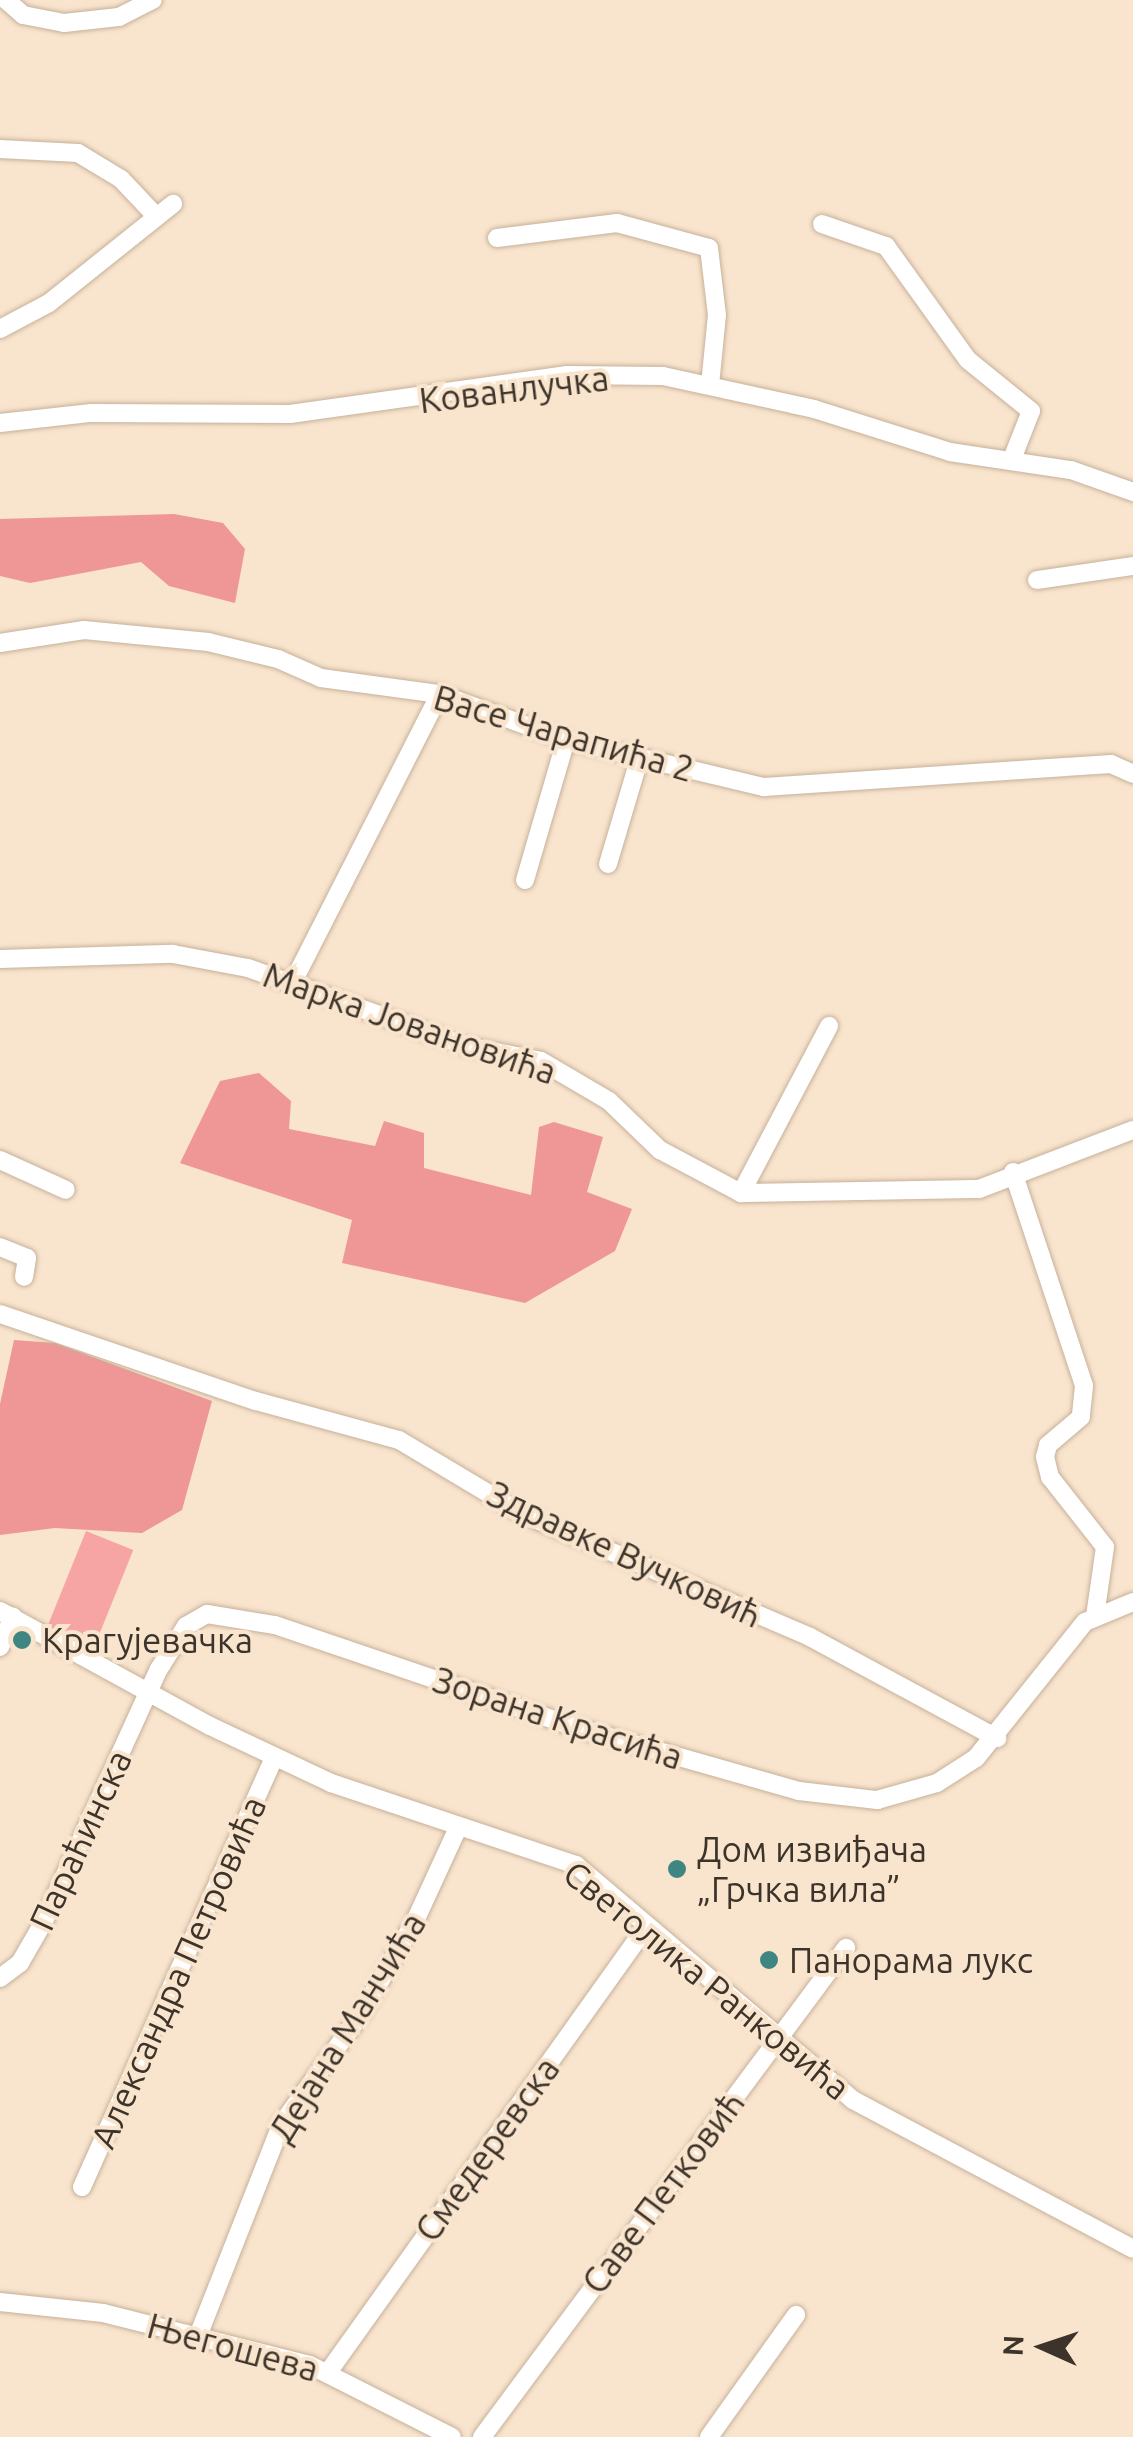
<!DOCTYPE html>
<html>
<head>
<meta charset="utf-8">
<style>
	body { margin:0 }
	#map { position:relative; width:1133px; height:2437px; overflow:hidden; background:#f9e4cd; font-family:Ubuntu,sans-serif }
	div>[style] { position:absolute }
	.green>* { inset:0; background:#f7a5a4; transform-origin:0 0 }
	.forest>* { inset:0; background:#ee9796 }
	.roads { filter:drop-shadow(0 0 2px #c6b19b) drop-shadow(0 0 2px #c6b19b) }
	.minor>* { height:18px; margin:-9px; padding:0 9px; transform-origin:9px; border-radius:9px; background:#fff }
	.dots>* { width:28px; height:28px; translate:-50% -50%; box-sizing:border-box; border:5px solid #f9e4cd; border-radius:50% }
	span { translate:-50% -50%; white-space:nowrap; text-align:center; line-height:1.15; -webkit-text-stroke:8px #f9e4cd; paint-order:stroke }
	.street-label { font-size:35px; color:#3c342b }
	.poi-label { font-size:35px; color:#3c342b }
	.left { translate:0 -50%; text-align:left }
	.north { position:absolute; left:993px; top:2297px; width:100px; height:100px; -webkit-text-stroke:8px #f9e4cd; paint-order:stroke; rotate:273deg; font-size:28px; font-weight:700; line-height:40px; text-align:center; color:#3c342b }
	.north::after { content:''; display:block; margin:auto; width:35px; height:45px; background:#3c342b; clip-path:polygon(50% 0,100% 100%,50% 72%,0 100%) }
</style>
</head>
<body>
<div id="map">
	<div class="green">
		<div style="left:86px;top:1531px;width:51px;height:102px;rotate:22deg"></div>
	</div>
	<div class="forest">
		<div style="clip-path:polygon(174px 514px,223px 523px,245px 549px,235px 603px,169px 586px,141px 562px,30px 583px,0 576px,0 519px)"></div>
		<div style="clip-path:polygon(259px 1073px,291px 1101px,289px 1129px,375px 1146px,384px 1121px,424px 1133px,424px 1168px,531px 1195px,539px 1127px,554px 1122px,603px 1137px,587px 1192px,632px 1209px,615px 1251px,525px 1303px,342px 1263px,352px 1220px,180px 1163px,220px 1081px)"></div>
		<div style="clip-path:polygon(14px 1340px,55px 1343px,212px 1401px,182px 1510px,142px 1533px,55px 1528px,0 1535px,0 1404px)"></div>
	</div>
	<div class="roads">
		<div class="minor">
			<div style="left:6px;top:0;width:23px;rotate:41deg"></div>
			<div style="left:23px;top:15px;width:42px;rotate:11deg"></div>
			<div style="left:64px;top:23px;width:55px;rotate:-6.2deg"></div>
			<div style="left:119px;top:17px;width:38px;rotate:-27deg"></div>
			<div style="left:0;top:149px;width:78px;rotate:2.9deg"></div>
			<div style="left:78px;top:153px;width:50px;rotate:31.2deg"></div>
			<div style="left:121px;top:179px;width:50px;rotate:46.6deg"></div>
			<div style="left:822px;top:224px;width:68px;rotate:19deg"></div>
			<div style="left:886px;top:246px;width:140px;rotate:54.3deg"></div>
			<div style="left:968px;top:360px;width:81px;rotate:39deg"></div>
			<div style="left:1031px;top:411px;width:52px;rotate:111.6deg"></div>
			<div style="left:497px;top:238px;width:121px;rotate:-7.1deg"></div>
			<div style="left:617px;top:223px;width:95px;rotate:15.2deg"></div>
			<div style="left:709px;top:248px;width:67px;rotate:83.2deg"></div>
			<div style="left:717px;top:315px;width:70px;rotate:95.7deg"></div>
			<div style="left:0;top:329px;width:55px;rotate:-28deg"></div>
			<div style="left:49px;top:303px;width:159px;rotate:-38.6deg"></div>
			<div style="left:0;top:423px;width:92px;rotate:-6.3deg"></div>
			<div style="left:91px;top:413px;width:199px;rotate:0.3deg"></div>
			<div style="left:290px;top:414px;width:280px;rotate:-8deg"></div>
			<div style="left:567px;top:375px;width:96px;rotate:0.6deg"></div>
			<div style="left:663px;top:376px;width:155px;rotate:12.3deg"></div>
			<div style="left:814px;top:409px;width:143px;rotate:17.5deg"></div>
			<div style="left:950px;top:452px;width:122px;rotate:8.5deg"></div>
			<div style="left:1071px;top:470px;width:66px;rotate:19.5deg"></div>
			<div style="left:1037px;top:580px;width:97px;rotate:-8.3deg"></div>
			<div style="left:0;top:643px;width:85px;rotate:-8.8deg"></div>
			<div style="left:84px;top:630px;width:125px;rotate:5.5deg"></div>
			<div style="left:208px;top:642px;width:72px;rotate:13.7deg"></div>
			<div style="left:278px;top:659px;width:47px;rotate:23.8deg"></div>
			<div style="left:321px;top:678px;width:120px;rotate:7.7deg"></div>
			<div style="left:440px;top:694px;width:134px;rotate:20.1deg"></div>
			<div style="left:566px;top:740px;width:204px;rotate:13.4deg"></div>
			<div style="left:764px;top:787px;width:348px;rotate:-3.8deg"></div>
			<div style="left:1111px;top:764px;width:24px;rotate:24deg"></div>
			<div style="left:608px;top:864px;width:109px;rotate:-73.4deg"></div>
			<div style="left:525px;top:880px;width:146px;rotate:-73.7deg"></div>
			<div style="left:0;top:959px;width:173px;rotate:-1.7deg"></div>
			<div style="left:173px;top:954px;width:76px;rotate:10.6deg"></div>
			<div style="left:248px;top:968px;width:232px;rotate:19.7deg"></div>
			<div style="left:466px;top:1046px;width:76px;rotate:11.3deg"></div>
			<div style="left:541px;top:1061px;width:79px;rotate:30.5deg"></div>
			<div style="left:609px;top:1101px;width:71px;rotate:43.9deg"></div>
			<div style="left:660px;top:1150px;width:92px;rotate:28deg"></div>
			<div style="left:741px;top:1193px;width:238px;rotate:-1deg"></div>
			<div style="left:979px;top:1189px;width:165px;rotate:-21deg"></div>
			<div style="left:292px;top:984px;width:326px;rotate:-63deg"></div>
			<div style="left:0;top:1160px;width:72px;rotate:24.4deg"></div>
			<div style="left:1013px;top:1172px;width:225px;rotate:71.6deg"></div>
			<div style="left:1084px;top:1386px;width:31px;rotate:96deg"></div>
			<div style="left:1081px;top:1417px;width:43px;rotate:139.7deg"></div>
			<div style="left:1048px;top:1445px;width:12px;rotate:104deg"></div>
			<div style="left:1045px;top:1457px;width:21px;rotate:76deg"></div>
			<div style="left:1050px;top:1477px;width:89px;rotate:51.8deg"></div>
			<div style="left:1105px;top:1547px;width:70px;rotate:98.2deg"></div>
			<div style="left:741px;top:1193px;width:189px;rotate:-62.2deg"></div>
			<div style="left:0;top:1247px;width:29px;rotate:22deg"></div>
			<div style="left:27px;top:1258px;width:19px;rotate:99deg"></div>
			<div style="left:0;top:1314px;width:270px;rotate:18.8deg"></div>
			<div style="left:256px;top:1401px;width:148px;rotate:15.3deg"></div>
			<div style="left:399px;top:1440px;width:142px;rotate:30.9deg"></div>
			<div style="left:521px;top:1513px;width:314px;rotate:23.2deg"></div>
			<div style="left:810px;top:1637px;width:213px;rotate:28.4deg"></div>
			<div style="left:0;top:1611px;width:239px;rotate:28.7deg"></div>
			<div style="left:210px;top:1726px;width:134px;rotate:25.2deg"></div>
			<div style="left:331px;top:1783px;width:258px;rotate:18.5deg"></div>
			<div style="left:576px;top:1865px;width:363px;rotate:40.3deg"></div>
			<div style="left:853px;top:2100px;width:317px;rotate:28deg"></div>
			<div style="left:0;top:1647px;width:33px;rotate:-67deg"></div>
			<div style="left:0;top:1978px;width:25px;rotate:-37deg"></div>
			<div style="left:20px;top:1963px;width:46px;rotate:-60.1deg"></div>
			<div style="left:43px;top:1923px;width:279px;rotate:-65.5deg"></div>
			<div style="left:159px;top:1669px;width:51px;rotate:-57.9deg"></div>
			<div style="left:186px;top:1626px;width:24px;rotate:-30deg"></div>
			<div style="left:207px;top:1614px;width:69px;rotate:9.2deg"></div>
			<div style="left:275px;top:1625px;width:323px;rotate:18.8deg"></div>
			<div style="left:581px;top:1729px;width:227px;rotate:15.9deg"></div>
			<div style="left:799px;top:1791px;width:79px;rotate:6.6deg"></div>
			<div style="left:877px;top:1800px;width:62px;rotate:-15.8deg"></div>
			<div style="left:937px;top:1783px;width:46px;rotate:-32.7deg"></div>
			<div style="left:976px;top:1758px;width:174px;rotate:-51.3deg"></div>
			<div style="left:1085px;top:1622px;width:52px;rotate:-22.6deg"></div>
			<div style="left:82px;top:2187px;width:470px;rotate:-65.9deg"></div>
			<div style="left:0;top:2302px;width:104px;rotate:6.1deg"></div>
			<div style="left:103px;top:2313px;width:213px;rotate:14.1deg"></div>
			<div style="left:310px;top:2365px;width:159px;rotate:26.9deg"></div>
			<div style="left:198px;top:2336px;width:227px;rotate:-68.5deg"></div>
			<div style="left:281px;top:2125px;width:137px;rotate:-54.2deg"></div>
			<div style="left:361px;top:2014px;width:110px;rotate:-59.9deg"></div>
			<div style="left:416px;top:1919px;width:98px;rotate:-65.3deg"></div>
			<div style="left:329px;top:2371px;width:546px;rotate:-54.47deg"></div>
			<div style="left:482px;top:2437px;width:610px;rotate:-53.34deg"></div>
			<div style="left:709px;top:2437px;width:150px;rotate:-54.5deg"></div>
		</div>
	</div>
	<div class="dots">
		<div style="left:22px;top:1640px;background:#3f8683"></div>
		<div style="left:677px;top:1869px;background:#3f8683"></div>
		<div style="left:769px;top:1960px;background:#3f8683"></div>
	</div>
	<div class="street-label">
		<span style="left:514px;top:389px;rotate:-7deg">Кованлучка</span>
		<span style="left:564px;top:733px;rotate:16deg">Васе Чарапића 2</span>
		<span style="left:410px;top:1023px;rotate:19deg">Марка Јовановића</span>
		<span style="left:625px;top:1554px;rotate:25deg">Здравке Вучковић</span>
		<span style="left:558px;top:1718px;rotate:18deg">Зорана Красића</span>
		<span style="left:80px;top:1840px;rotate:-65deg">Параћинска</span>
		<span style="left:178px;top:1972px;rotate:-66deg">Александра Петровића</span>
		<span style="left:707px;top:1980px;rotate:39deg">Светолика Ранковића</span>
		<span style="left:347px;top:2027px;rotate:-58deg">Дејана Манчића</span>
		<span style="left:487px;top:2149px;rotate:-54deg">Смедеревска</span>
		<span style="left:663px;top:2192px;rotate:-53deg">Саве Петковић</span>
		<span style="left:233px;top:2347px;rotate:15deg">Његошева</span>
	</div>
	<div class="poi-label">
		<span class="left" style="left:42px;top:1640px">Крагујевачка</span>
		<span class="left" style="left:697px;top:1869px">Дом извиђача<br>„Грчка вила”</span>
		<span class="left" style="left:789px;top:1960px">Панорама лукс</span>
	</div>
	<div class="north">N</div>
</div>
</body>
</html>
